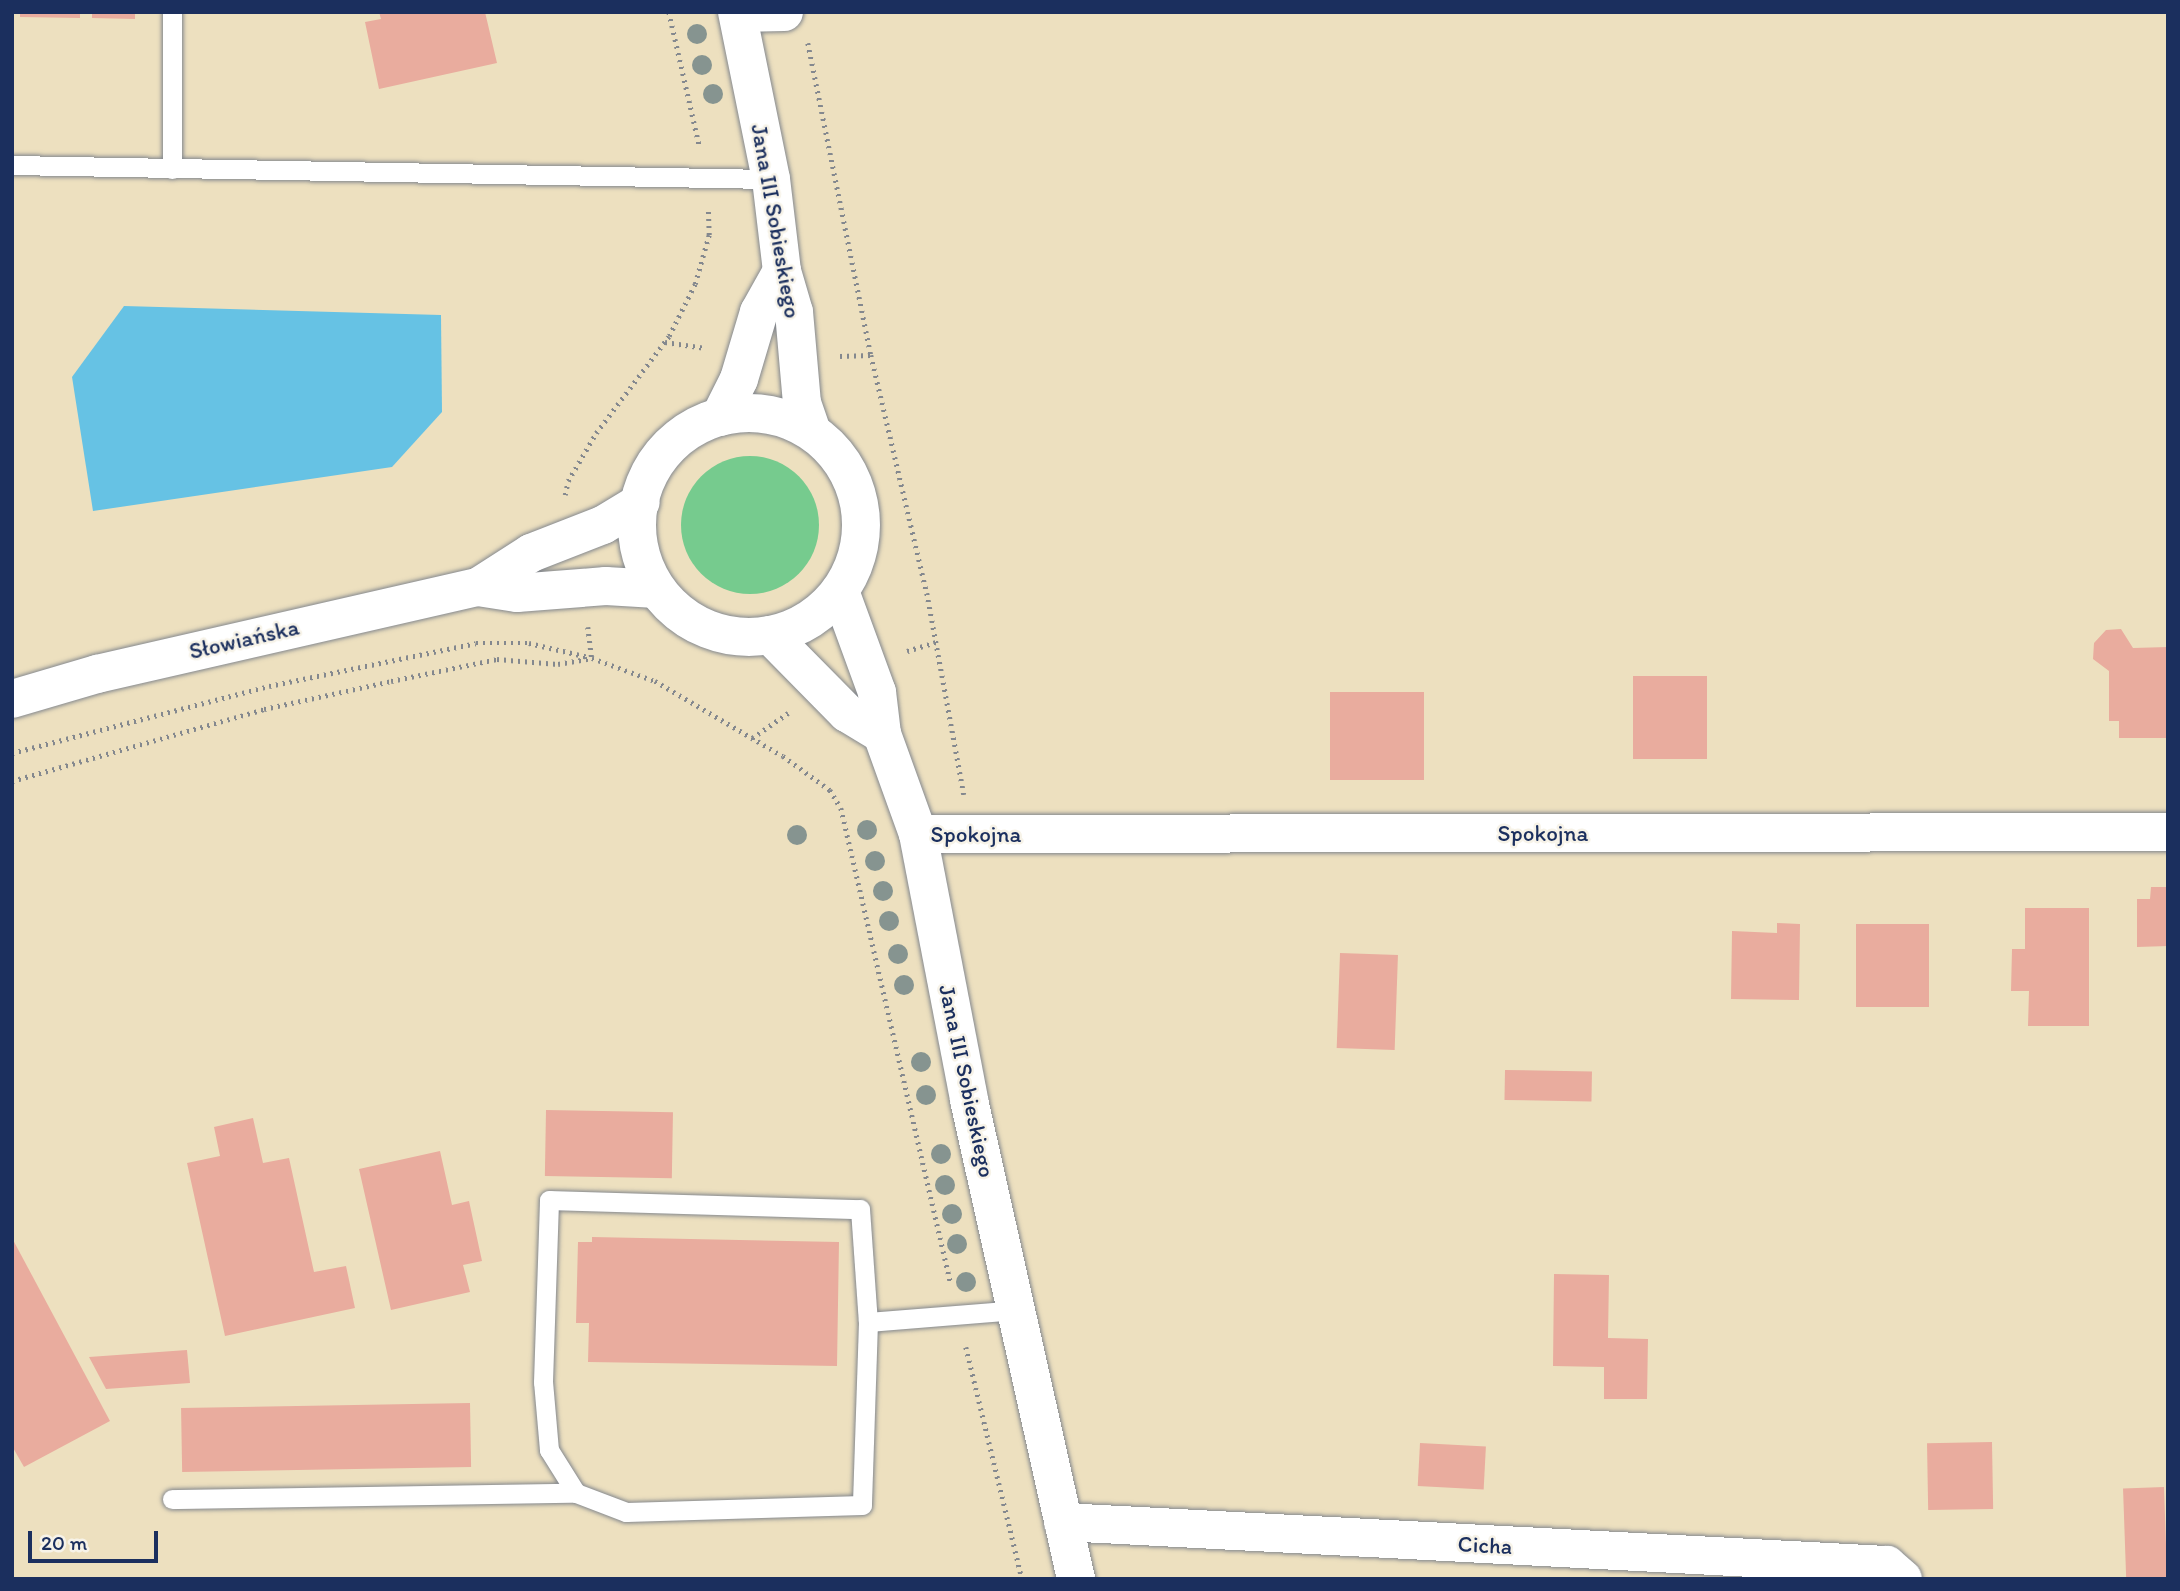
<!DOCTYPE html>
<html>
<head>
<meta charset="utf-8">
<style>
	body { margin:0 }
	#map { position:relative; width:2180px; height:1591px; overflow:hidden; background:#ede0bf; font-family:Itim,sans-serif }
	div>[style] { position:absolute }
	.green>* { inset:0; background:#76cb8e }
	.round { border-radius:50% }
	.water>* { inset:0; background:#66c2e4 }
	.building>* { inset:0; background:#e9ac9e; transform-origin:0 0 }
	.path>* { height:4.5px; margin-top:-2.25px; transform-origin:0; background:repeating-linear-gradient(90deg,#84888e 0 2px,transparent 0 7px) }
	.roads { filter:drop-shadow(0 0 2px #84888e) drop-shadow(0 0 2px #84888e) }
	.service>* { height:19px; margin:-9.5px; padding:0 9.5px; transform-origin:9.5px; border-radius:9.5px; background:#fff }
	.minor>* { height:38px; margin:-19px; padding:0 19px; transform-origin:19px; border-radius:19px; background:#fff }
	.tertiary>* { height:38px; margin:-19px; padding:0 19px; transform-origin:19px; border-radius:19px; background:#fff }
	.tertiary>.ring { margin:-19px; padding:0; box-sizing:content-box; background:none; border:38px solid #fff; border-radius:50% }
	.trees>* { width:20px; height:20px; margin:-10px; border-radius:50%; background:#869490 }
	span { translate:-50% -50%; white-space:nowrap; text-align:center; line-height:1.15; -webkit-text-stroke:5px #f7f3e8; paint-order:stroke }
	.street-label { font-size:23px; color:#1b2f5e }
	.frame { position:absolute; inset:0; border:14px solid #1b2f5e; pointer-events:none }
	.scale { position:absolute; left:28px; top:1531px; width:130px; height:32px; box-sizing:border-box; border:4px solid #1b2f5e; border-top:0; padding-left:9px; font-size:21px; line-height:24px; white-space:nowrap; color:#1b2f5e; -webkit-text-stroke:5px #f7f3e8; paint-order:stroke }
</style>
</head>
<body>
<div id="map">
	<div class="green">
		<div class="round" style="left:681px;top:456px;width:138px;height:138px"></div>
	</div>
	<div class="water">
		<div style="clip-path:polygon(124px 306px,441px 315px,442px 412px,392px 467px,93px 511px,72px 377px)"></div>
	</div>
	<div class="building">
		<div style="clip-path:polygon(20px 12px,80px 12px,80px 18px,20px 17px)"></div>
		<div style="clip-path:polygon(92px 12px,135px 12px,135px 19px,92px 18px)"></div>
		<div style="clip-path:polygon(379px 12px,485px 12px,497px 63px,379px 89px,365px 22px,381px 19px)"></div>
		<div style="clip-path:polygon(2121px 629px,2133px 648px,2168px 647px,2168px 738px,2119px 738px,2119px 721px,2109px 721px,2109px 671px,2093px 659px,2094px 643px,2106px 630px)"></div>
		<div style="left:1633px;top:676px;width:74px;height:83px"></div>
		<div style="left:1330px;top:692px;width:94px;height:88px"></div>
		<div style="clip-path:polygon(2151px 887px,2168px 887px,2168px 946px,2137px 947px,2137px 899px,2150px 899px)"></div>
		<div style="clip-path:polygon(2025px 908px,2089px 908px,2089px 1026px,2028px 1026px,2029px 991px,2011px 991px,2012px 949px,2025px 949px)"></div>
		<div style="clip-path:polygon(1777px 923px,1800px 924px,1799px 1000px,1731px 999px,1732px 931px,1777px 933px)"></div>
		<div style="left:1856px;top:924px;width:73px;height:83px"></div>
		<div style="left:1340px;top:953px;width:58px;height:95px;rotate:2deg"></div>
		<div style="left:1505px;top:1070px;width:87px;height:30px;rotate:1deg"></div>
		<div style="left:546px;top:1110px;width:127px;height:66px;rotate:1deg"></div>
		<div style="clip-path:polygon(253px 1118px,263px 1163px,289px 1158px,314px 1272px,346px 1266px,355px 1308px,225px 1336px,187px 1163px,220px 1156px,214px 1127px)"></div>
		<div style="clip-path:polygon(440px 1151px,452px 1205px,469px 1201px,482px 1261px,463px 1265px,470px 1292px,391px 1310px,359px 1169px)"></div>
		<div style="clip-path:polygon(592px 1237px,839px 1242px,837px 1366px,588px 1362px,589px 1323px,576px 1323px,578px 1242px,592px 1242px)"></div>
		<div style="clip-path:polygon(12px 1238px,110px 1421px,24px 1467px,12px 1446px)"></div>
		<div style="clip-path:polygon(1554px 1274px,1609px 1275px,1608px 1338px,1648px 1339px,1647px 1399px,1604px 1399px,1604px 1367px,1553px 1366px)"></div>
		<div style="clip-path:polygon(187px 1350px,190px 1383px,106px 1389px,89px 1357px)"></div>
		<div style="left:470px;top:1403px;width:64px;height:289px;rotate:89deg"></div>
		<div style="left:1992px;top:1442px;width:67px;height:65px;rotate:89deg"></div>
		<div style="left:1420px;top:1443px;width:66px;height:43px;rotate:3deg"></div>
		<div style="left:2164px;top:1487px;width:92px;height:41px;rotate:88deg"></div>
	</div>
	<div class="path">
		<div style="left:669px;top:12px;width:139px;rotate:77.2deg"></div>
		<div style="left:808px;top:43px;width:318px;rotate:78.6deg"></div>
		<div style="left:871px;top:355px;width:244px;rotate:76.8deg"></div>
		<div style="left:927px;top:593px;width:205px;rotate:79.6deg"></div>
		<div style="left:665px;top:342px;width:41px;rotate:8.3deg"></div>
		<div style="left:840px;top:356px;width:31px;rotate:-2deg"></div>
		<div style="left:565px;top:495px;width:14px;rotate:-78deg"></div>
		<div style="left:568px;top:481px;width:56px;rotate:-59.7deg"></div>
		<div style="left:596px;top:433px;width:121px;rotate:-53deg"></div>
		<div style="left:669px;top:336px;width:58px;rotate:-63.4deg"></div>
		<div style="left:695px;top:284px;width:51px;rotate:-74.1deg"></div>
		<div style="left:709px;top:235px;width:27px;rotate:-92deg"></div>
		<div style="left:588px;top:627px;width:31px;rotate:83deg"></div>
		<div style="left:592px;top:658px;width:67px;rotate:20.1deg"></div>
		<div style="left:655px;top:681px;width:148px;rotate:30.4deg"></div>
		<div style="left:783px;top:756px;width:58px;rotate:35.9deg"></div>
		<div style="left:830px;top:790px;width:21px;rotate:59deg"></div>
		<div style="left:841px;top:808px;width:489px;rotate:77deg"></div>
		<div style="left:907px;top:651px;width:30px;rotate:-17deg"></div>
		<div style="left:752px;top:738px;width:44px;rotate:-34.8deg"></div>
		<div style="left:12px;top:753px;width:266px;rotate:-14.6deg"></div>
		<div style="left:269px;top:686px;width:211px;rotate:-11.7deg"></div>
		<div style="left:476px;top:643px;width:53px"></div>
		<div style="left:529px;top:643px;width:61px;rotate:13.3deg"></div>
		<div style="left:12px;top:781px;width:262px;rotate:-15.9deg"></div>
		<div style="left:264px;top:709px;width:130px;rotate:-12.4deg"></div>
		<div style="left:391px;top:681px;width:108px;rotate:-11.7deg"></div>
		<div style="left:497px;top:659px;width:61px;rotate:4.7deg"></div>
		<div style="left:558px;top:664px;width:35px;rotate:-10deg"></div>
		<div style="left:966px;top:1347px;width:239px;rotate:76.4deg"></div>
	</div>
	<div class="roads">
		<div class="service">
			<div style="left:12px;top:165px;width:759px;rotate:1.06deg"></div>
			<div style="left:172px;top:169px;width:157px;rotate:-90deg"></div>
			<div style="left:868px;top:1322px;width:183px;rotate:91.9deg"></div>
			<div style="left:862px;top:1505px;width:236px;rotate:178.3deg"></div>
			<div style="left:626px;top:1512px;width:53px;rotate:-159.2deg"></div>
			<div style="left:576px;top:1493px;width:51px;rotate:-122.1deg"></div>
			<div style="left:549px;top:1450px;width:68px;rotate:-95deg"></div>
			<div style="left:543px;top:1382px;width:182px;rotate:-88.1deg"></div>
			<div style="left:549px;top:1200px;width:311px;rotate:1.7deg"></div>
			<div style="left:860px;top:1209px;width:113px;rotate:86deg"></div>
			<div style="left:868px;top:1322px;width:148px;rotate:-4.6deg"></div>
			<div style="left:172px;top:1499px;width:404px;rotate:-0.9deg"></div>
		</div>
		<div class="minor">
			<div style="left:738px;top:13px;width:46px;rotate:-1.2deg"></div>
			<div style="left:918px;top:834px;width:1250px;rotate:-0.09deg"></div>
			<div style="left:1063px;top:1522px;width:825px;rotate:2.99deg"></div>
			<div style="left:1887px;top:1565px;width:21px;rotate:41deg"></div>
		</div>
		<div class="tertiary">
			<div style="left:737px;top:12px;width:170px;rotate:78.5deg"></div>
			<div style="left:771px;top:179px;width:93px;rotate:83.2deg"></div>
			<div style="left:782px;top:271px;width:43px;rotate:73.7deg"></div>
			<div style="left:794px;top:312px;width:91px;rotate:85deg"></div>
			<div style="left:802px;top:403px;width:28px;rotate:71deg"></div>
			<div class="ring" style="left:637px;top:413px;width:186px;height:186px"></div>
			<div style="left:720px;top:417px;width:42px;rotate:-63.4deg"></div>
			<div style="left:739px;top:379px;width:70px;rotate:-73.4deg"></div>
			<div style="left:759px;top:312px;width:47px;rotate:-60.7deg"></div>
			<div style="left:478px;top:587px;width:63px;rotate:-32.7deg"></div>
			<div style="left:531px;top:553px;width:77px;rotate:-21.3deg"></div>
			<div style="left:603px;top:525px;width:44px;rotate:-31.2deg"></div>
			<div style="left:840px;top:591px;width:108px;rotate:69.9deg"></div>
			<div style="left:877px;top:692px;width:42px;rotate:83.2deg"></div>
			<div style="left:882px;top:734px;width:106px;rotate:70.2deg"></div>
			<div style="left:918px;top:834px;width:271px;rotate:79.1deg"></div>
			<div style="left:969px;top:1100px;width:491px;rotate:77.4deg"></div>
			<div style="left:770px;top:635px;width:110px;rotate:45.4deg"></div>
			<div style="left:847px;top:713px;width:41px;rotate:31deg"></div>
			<div style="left:12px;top:699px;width:89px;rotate:-16.4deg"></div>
			<div style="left:97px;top:674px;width:391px;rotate:-12.9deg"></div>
			<div style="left:478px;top:587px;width:39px;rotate:9deg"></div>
			<div style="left:517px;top:593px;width:89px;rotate:-4.5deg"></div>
			<div style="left:606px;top:586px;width:50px;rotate:3.4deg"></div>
		</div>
	</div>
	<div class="trees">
		<div style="left:697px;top:34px"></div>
		<div style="left:702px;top:65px"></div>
		<div style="left:713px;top:94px"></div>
		<div style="left:867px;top:830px"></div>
		<div style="left:797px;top:835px"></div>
		<div style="left:875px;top:861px"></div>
		<div style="left:883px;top:891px"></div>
		<div style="left:889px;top:921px"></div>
		<div style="left:898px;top:954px"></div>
		<div style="left:904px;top:985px"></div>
		<div style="left:921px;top:1062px"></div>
		<div style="left:926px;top:1095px"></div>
		<div style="left:941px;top:1154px"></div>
		<div style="left:945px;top:1185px"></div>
		<div style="left:952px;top:1214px"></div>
		<div style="left:957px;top:1244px"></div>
		<div style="left:966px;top:1282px"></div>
	</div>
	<div class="street-label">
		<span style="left:776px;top:221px;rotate:80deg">Jana III Sobieskiego</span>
		<span style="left:244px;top:639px;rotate:-13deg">Słowiańska</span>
		<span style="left:1543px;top:833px">Spokojna</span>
		<span style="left:976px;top:834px">Spokojna</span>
		<span style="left:967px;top:1081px;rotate:78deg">Jana III Sobieskiego</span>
		<span style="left:1485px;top:1545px;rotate:3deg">Cicha</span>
	</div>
	<div class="frame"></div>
	<div class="scale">20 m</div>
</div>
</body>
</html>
